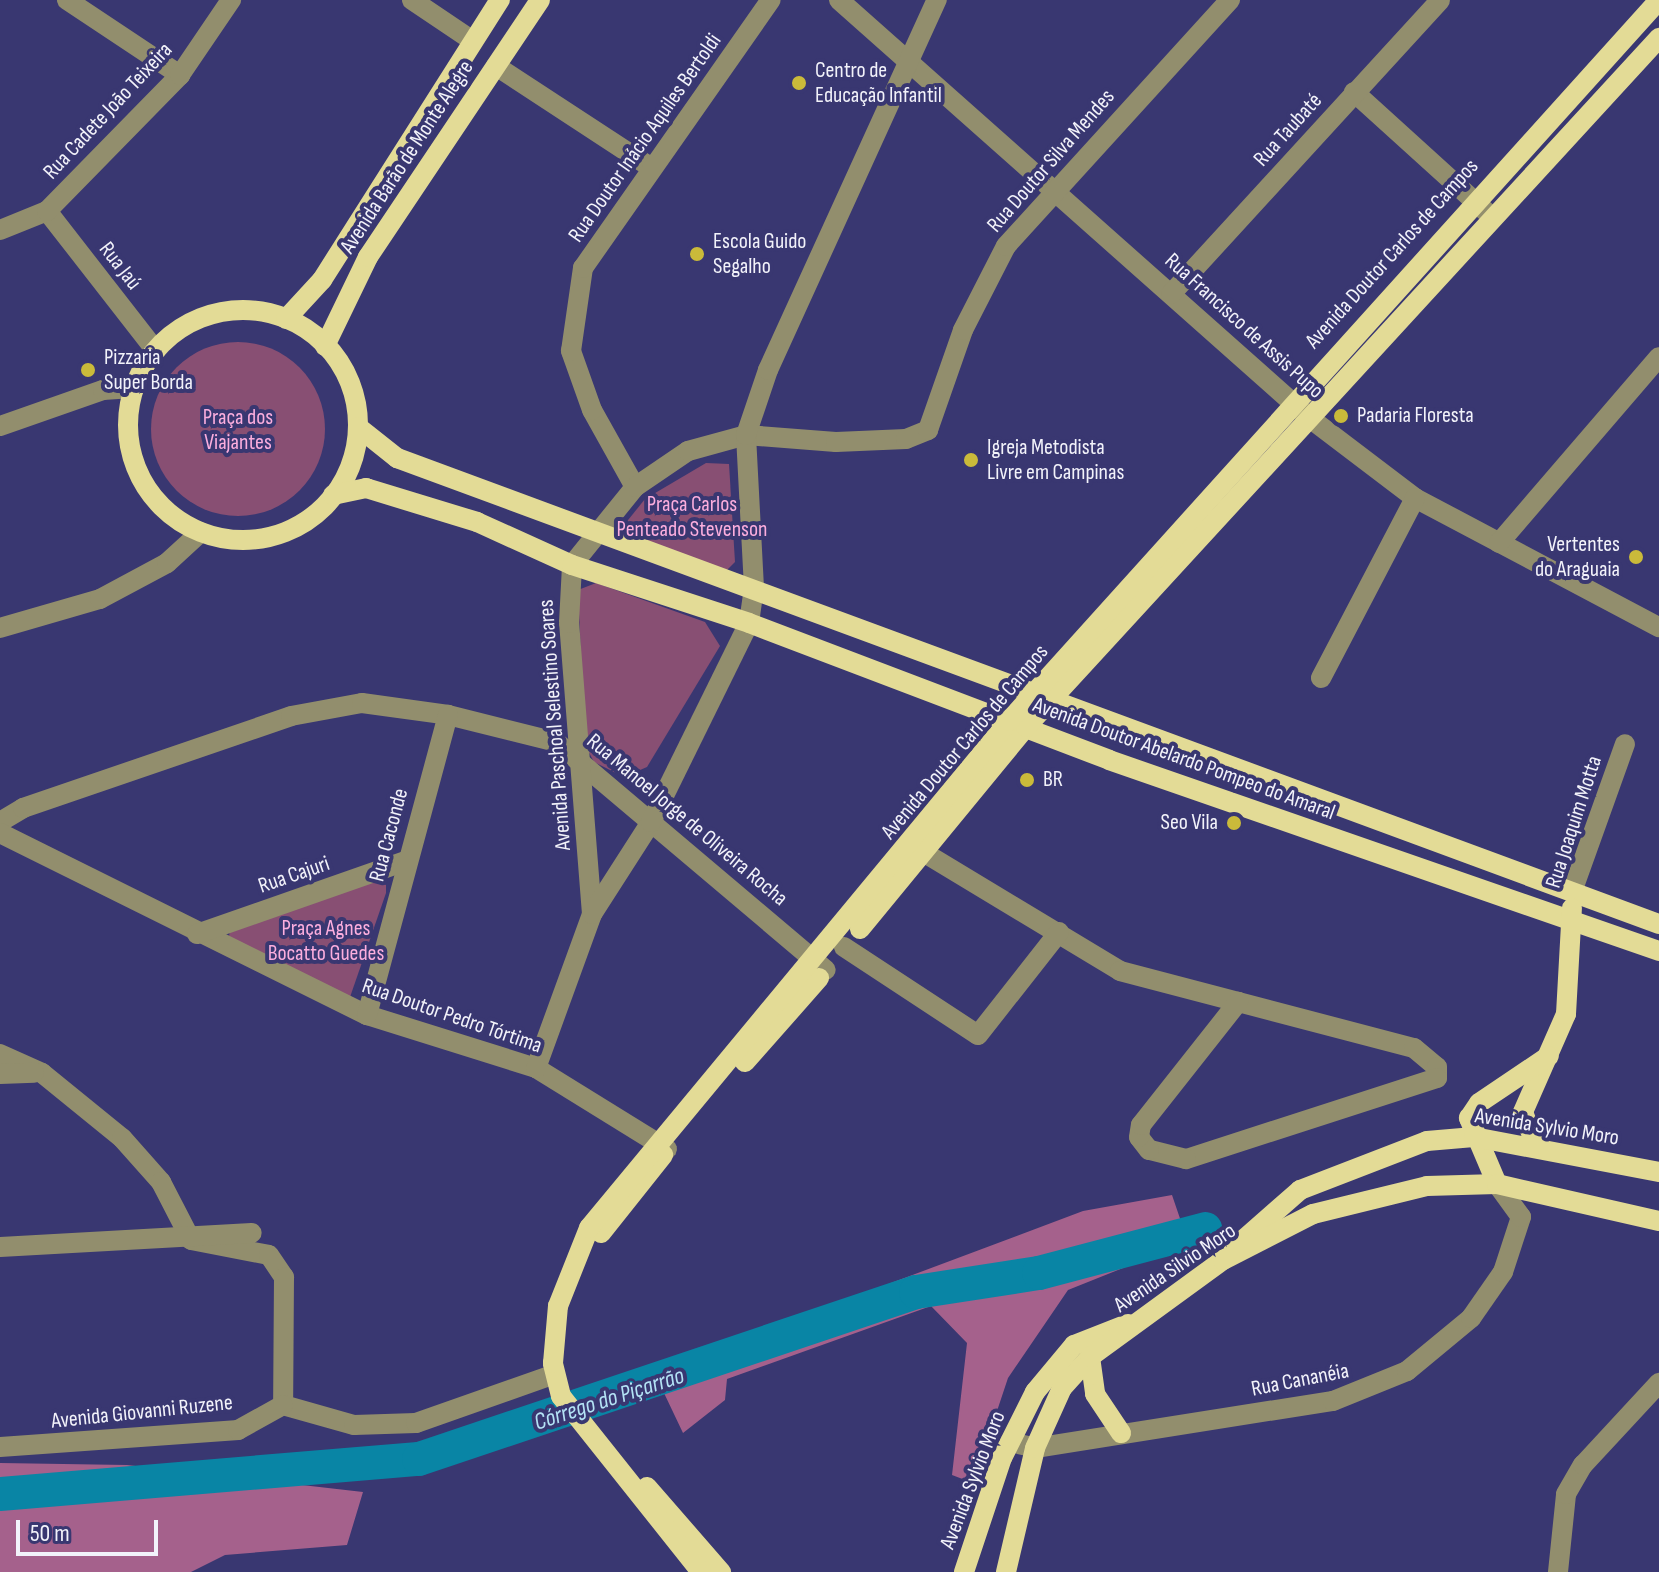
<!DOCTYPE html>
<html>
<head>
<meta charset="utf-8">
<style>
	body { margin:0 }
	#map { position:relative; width:1659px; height:1572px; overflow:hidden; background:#393771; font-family:"Sofia Sans Condensed",sans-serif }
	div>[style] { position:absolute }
	.green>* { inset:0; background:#884f73 }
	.round { border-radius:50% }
	.forest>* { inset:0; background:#a5618c }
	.river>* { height:34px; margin:-17px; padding:0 17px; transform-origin:17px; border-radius:17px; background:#0985a5 }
	.minor>* { height:20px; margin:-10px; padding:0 10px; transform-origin:10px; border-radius:10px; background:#928e6d }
	.major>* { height:20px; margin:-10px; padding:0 10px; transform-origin:10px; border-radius:10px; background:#e3db96 }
	.major>.ring { margin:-10px; padding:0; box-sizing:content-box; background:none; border:20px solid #e3db96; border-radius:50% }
	.dots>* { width:22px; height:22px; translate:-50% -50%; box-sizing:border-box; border:4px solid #393771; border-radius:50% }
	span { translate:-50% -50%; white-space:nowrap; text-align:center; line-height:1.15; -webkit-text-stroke:8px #393771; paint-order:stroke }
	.poi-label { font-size:22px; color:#f2f2fa }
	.left { translate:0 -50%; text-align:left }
	.right { translate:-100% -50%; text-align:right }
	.street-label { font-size:22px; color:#f2f2fa }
	.park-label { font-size:22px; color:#fcaede }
	.water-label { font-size:24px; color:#b4e3f5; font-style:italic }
	.scale { position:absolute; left:16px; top:1520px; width:142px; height:36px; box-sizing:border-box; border:4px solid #f2f2fa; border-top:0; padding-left:10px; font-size:24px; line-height:28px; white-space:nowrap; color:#f2f2fa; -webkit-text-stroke:6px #393771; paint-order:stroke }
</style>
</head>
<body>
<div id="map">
	<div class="green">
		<div class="round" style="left:151px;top:342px;width:174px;height:174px"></div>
		<div style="clip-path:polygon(706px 463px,729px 464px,735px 562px,725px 572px,616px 535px,645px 499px)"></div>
		<div style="clip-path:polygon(596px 583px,705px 622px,720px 646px,647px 767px,624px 777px,594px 762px,585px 745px,578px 590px)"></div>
		<div style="clip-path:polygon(370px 878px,386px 885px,386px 893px,349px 1000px,229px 937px,230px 929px)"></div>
	</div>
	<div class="forest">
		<div style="clip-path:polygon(1172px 1195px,1188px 1242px,1068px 1290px,1008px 1378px,973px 1483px,952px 1475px,967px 1343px,931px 1306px,727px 1379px,725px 1400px,683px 1433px,654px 1372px,1083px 1211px)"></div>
		<div style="clip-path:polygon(0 1463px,127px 1465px,363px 1492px,347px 1545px,225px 1555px,191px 1572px,0 1572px)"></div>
	</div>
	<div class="river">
		<div style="left:0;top:1494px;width:420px;rotate:-4.8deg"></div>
		<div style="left:419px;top:1459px;width:524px;rotate:-18.57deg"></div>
		<div style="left:916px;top:1292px;width:124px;rotate:-8.8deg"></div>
		<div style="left:1039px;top:1273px;width:172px;rotate:-14.8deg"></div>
	</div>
	<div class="minor">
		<div style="left:67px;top:0;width:136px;rotate:33.6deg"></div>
		<div style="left:412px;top:0;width:73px;rotate:33.9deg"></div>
		<div style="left:839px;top:0;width:631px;rotate:41.6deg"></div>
		<div style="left:1311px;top:419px;width:131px;rotate:37.2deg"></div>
		<div style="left:1415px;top:498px;width:276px;rotate:27.9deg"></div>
		<div style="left:496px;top:66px;width:186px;rotate:33.2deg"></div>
		<div style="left:1354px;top:92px;width:186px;rotate:42.2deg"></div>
		<div style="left:47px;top:211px;width:177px;rotate:52.1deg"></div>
		<div style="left:0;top:230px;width:51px;rotate:-22deg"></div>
		<div style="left:47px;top:211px;width:190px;rotate:-45.6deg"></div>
		<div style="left:180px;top:75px;width:91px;rotate:-55.8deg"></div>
		<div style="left:1171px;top:294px;width:398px;rotate:-47.5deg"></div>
		<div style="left:0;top:426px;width:109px;rotate:-19.3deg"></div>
		<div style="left:103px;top:390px;width:30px;rotate:-4deg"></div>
		<div style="left:635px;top:487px;width:88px;rotate:-119.2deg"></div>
		<div style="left:592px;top:410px;width:63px;rotate:-109.6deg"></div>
		<div style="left:571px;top:351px;width:84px;rotate:-81.8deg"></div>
		<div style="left:583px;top:268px;width:327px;rotate:-55deg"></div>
		<div style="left:1499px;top:543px;width:245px;rotate:-49.3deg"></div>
		<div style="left:0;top:628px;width:104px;rotate:-16.2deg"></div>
		<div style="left:100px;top:599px;width:76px;rotate:-28.2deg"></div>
		<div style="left:167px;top:563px;width:46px;rotate:-42.4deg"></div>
		<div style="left:1321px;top:678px;width:203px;rotate:-62.4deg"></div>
		<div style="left:0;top:822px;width:27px;rotate:-31deg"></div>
		<div style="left:23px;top:808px;width:283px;rotate:-18.9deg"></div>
		<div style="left:291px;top:716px;width:72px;rotate:-10.4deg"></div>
		<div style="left:362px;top:703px;width:87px;rotate:7.9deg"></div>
		<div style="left:448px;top:715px;width:111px;rotate:14deg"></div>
		<div style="left:556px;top:742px;width:353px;rotate:40.2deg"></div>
		<div style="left:0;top:833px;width:410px;rotate:26.4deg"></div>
		<div style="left:367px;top:1015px;width:177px;rotate:17.4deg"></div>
		<div style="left:536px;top:1068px;width:154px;rotate:31.7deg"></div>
		<div style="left:923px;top:852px;width:230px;rotate:31.1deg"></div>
		<div style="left:1120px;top:971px;width:304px;rotate:14.7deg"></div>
		<div style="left:1414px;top:1048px;width:30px;rotate:40deg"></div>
		<div style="left:1437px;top:1067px;width:11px;rotate:90deg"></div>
		<div style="left:1437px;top:1078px;width:264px;rotate:162.1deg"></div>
		<div style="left:1186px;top:1159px;width:38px;rotate:-166deg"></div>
		<div style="left:1149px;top:1150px;width:16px;rotate:-128deg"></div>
		<div style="left:1139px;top:1137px;width:12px;rotate:-81deg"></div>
		<div style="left:1141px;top:1125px;width:157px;rotate:-51.7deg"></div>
		<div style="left:1572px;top:892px;width:157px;rotate:-70.3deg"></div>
		<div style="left:592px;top:914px;width:292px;rotate:-94.5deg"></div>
		<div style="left:569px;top:623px;width:58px;rotate:-87deg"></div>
		<div style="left:572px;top:565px;width:100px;rotate:-51.1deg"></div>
		<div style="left:635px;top:487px;width:64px;rotate:-34.2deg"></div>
		<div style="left:688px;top:451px;width:60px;rotate:-15.4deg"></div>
		<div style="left:746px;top:435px;width:90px;rotate:4.4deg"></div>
		<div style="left:836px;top:442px;width:70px;rotate:-2.5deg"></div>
		<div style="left:906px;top:439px;width:24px;rotate:-22deg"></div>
		<div style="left:928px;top:430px;width:106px;rotate:-70.7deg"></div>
		<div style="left:963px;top:330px;width:94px;rotate:-62.9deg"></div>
		<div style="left:1006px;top:246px;width:333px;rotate:-47.7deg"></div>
		<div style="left:197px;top:934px;width:221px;rotate:-19.3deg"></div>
		<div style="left:844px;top:947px;width:160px;rotate:33.3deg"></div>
		<div style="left:978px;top:1035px;width:131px;rotate:-51.8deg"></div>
		<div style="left:367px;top:1015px;width:311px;rotate:-74.9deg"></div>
		<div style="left:0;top:1054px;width:46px;rotate:24.3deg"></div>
		<div style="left:42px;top:1073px;width:103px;rotate:39.1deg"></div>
		<div style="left:122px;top:1138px;width:59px;rotate:48.4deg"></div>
		<div style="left:161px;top:1182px;width:65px;rotate:62.7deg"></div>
		<div style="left:191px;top:1240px;width:79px;rotate:10.9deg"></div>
		<div style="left:269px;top:1255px;width:27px;rotate:56deg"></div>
		<div style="left:284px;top:1277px;width:128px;rotate:90.4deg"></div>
		<div style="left:536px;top:1068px;width:164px;rotate:-70deg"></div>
		<div style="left:592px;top:914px;width:109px;rotate:-57.3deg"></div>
		<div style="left:651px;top:822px;width:222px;rotate:-63.8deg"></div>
		<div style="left:749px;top:623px;width:35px;rotate:-82deg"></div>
		<div style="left:754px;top:588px;width:153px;rotate:-93deg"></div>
		<div style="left:746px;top:435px;width:69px;rotate:-71.3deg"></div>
		<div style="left:768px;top:370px;width:407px;rotate:-65.5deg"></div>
		<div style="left:0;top:1074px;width:34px;rotate:-2deg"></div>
		<div style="left:0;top:1247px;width:252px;rotate:-3.2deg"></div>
		<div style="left:283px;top:1405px;width:74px;rotate:15.7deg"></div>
		<div style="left:354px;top:1425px;width:62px;rotate:-1.8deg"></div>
		<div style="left:416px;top:1423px;width:147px;rotate:-19.4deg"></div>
		<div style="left:1010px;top:1442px;width:26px;rotate:13deg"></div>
		<div style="left:1035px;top:1448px;width:302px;rotate:-9deg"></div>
		<div style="left:1333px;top:1401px;width:80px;rotate:-22.1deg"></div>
		<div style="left:1407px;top:1371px;width:83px;rotate:-39.6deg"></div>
		<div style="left:1471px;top:1318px;width:56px;rotate:-55.2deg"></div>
		<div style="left:1503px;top:1272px;width:58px;rotate:-71.9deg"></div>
		<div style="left:1521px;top:1217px;width:41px;rotate:-126deg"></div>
		<div style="left:0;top:1447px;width:239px;rotate:-4.1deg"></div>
		<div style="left:238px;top:1430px;width:51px;rotate:-29.1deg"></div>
		<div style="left:1558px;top:1572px;width:78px;rotate:-84.1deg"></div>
		<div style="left:1566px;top:1494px;width:34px;rotate:-60deg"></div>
		<div style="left:1583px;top:1465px;width:112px;rotate:-47.2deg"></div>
	</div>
	<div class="major">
		<div class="ring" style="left:128px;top:310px;width:210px;height:210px"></div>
		<div style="left:286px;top:319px;width:53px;rotate:-47.3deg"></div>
		<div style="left:322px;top:280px;width:332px;rotate:-57.6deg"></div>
		<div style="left:325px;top:346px;width:99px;rotate:-64.2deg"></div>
		<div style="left:368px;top:257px;width:309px;rotate:-56.2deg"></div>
		<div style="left:358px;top:427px;width:50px;rotate:38.5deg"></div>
		<div style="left:397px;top:458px;width:1345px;rotate:20.27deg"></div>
		<div style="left:333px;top:495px;width:34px;rotate:-12deg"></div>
		<div style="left:366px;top:488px;width:116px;rotate:17deg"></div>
		<div style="left:477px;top:522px;width:104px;rotate:24.4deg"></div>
		<div style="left:572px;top:565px;width:186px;rotate:18.1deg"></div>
		<div style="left:749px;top:623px;width:385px;rotate:20.8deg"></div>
		<div style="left:1109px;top:760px;width:582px;rotate:19.15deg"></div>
		<div style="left:860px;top:929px;width:261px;rotate:-50.6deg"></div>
		<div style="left:1026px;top:727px;width:936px;rotate:-47.43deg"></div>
		<div style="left:745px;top:1062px;width:112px;rotate:-48.6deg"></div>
		<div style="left:1536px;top:1146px;width:36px;rotate:-111deg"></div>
		<div style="left:1523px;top:1112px;width:107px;rotate:-66.3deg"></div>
		<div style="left:1566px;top:1014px;width:106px;rotate:-86.8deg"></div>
		<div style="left:1497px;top:1184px;width:72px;rotate:-113deg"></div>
		<div style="left:1469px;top:1118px;width:18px;rotate:-56deg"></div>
		<div style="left:1479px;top:1103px;width:84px;rotate:-33.9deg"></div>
		<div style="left:601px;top:1233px;width:100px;rotate:-51.5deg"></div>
		<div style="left:1234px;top:1248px;width:88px;rotate:-41.3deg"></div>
		<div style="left:1300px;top:1190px;width:136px;rotate:-21.1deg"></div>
		<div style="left:1427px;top:1141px;width:47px;rotate:-4.9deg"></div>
		<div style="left:1474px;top:1137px;width:188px;rotate:10.7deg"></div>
		<div style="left:1090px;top:1357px;width:37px;rotate:82deg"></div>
		<div style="left:1095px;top:1394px;width:47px;rotate:56.3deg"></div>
		<div style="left:647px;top:1487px;width:113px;rotate:49deg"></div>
		<div style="left:701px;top:1572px;width:225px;rotate:-128.5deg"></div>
		<div style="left:561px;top:1396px;width:34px;rotate:-104deg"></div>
		<div style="left:553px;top:1363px;width:57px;rotate:-85deg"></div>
		<div style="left:558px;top:1306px;width:84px;rotate:-68.3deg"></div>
		<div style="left:589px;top:1228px;width:658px;rotate:-50.36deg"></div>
		<div style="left:1009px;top:721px;width:971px;rotate:-47.96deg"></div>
		<div style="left:964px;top:1572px;width:120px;rotate:-71.6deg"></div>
		<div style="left:1002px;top:1458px;width:74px;rotate:-63.4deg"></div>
		<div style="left:1035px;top:1392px;width:61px;rotate:-50.3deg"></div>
		<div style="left:1074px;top:1345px;width:58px;rotate:-21.3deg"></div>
		<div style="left:1006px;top:1572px;width:127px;rotate:-76.8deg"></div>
		<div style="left:1035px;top:1448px;width:66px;rotate:-65.8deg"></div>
		<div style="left:1062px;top:1388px;width:42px;rotate:-47.9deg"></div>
		<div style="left:1090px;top:1357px;width:165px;rotate:-36.1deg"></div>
		<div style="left:1223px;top:1260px;width:101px;rotate:-27.1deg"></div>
		<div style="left:1313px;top:1214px;width:117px;rotate:-13.8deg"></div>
		<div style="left:1427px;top:1186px;width:70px;rotate:-1.6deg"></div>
		<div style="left:1497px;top:1184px;width:166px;rotate:12.9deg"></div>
	</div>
	<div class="dots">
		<div style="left:799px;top:83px;background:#caba3a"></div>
		<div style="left:697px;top:254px;background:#caba3a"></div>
		<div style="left:88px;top:370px;background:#caba3a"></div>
		<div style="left:1341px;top:416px;background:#caba3a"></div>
		<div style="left:971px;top:460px;background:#caba3a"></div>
		<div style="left:1636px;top:557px;background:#caba3a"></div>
		<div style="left:1027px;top:780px;background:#caba3a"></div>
		<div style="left:1234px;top:823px;background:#caba3a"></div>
	</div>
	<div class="poi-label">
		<span class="left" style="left:815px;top:83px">Centro de<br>Educação Infantil</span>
		<span class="left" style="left:713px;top:254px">Escola Guido<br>Segalho</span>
		<span class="left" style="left:104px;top:370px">Pizzaria<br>Super Borda</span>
		<span class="left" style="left:1357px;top:416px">Padaria Floresta</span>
		<span class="left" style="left:987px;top:460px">Igreja Metodista<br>Livre em Campinas</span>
		<span class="right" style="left:1620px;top:557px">Vertentes<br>do Araguaia</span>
		<span class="left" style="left:1043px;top:780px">BR</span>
		<span class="right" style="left:1218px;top:823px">Seo Vila</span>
	</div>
	<div class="street-label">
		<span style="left:108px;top:111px;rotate:-47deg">Rua Cadete João Teixeira</span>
		<span style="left:1288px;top:130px;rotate:-48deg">Rua Taubaté</span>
		<span style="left:645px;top:138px;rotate:-55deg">Rua Doutor Inácio Aquiles Bertoldi</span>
		<span style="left:407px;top:157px;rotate:-57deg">Avenida Barão de Monte Alegre</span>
		<span style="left:1051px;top:161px;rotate:-49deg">Rua Doutor Silva Mendes</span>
		<span style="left:1392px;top:254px;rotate:-48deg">Avenida Doutor Carlos de Campos</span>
		<span style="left:120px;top:266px;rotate:52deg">Rua Jaú</span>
		<span style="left:1244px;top:326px;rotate:42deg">Rua Francisco de Assis Pupo</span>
		<span style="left:555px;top:725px;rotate:-94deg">Avenida Paschoal Selestino Soares</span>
		<span style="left:965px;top:742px;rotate:-50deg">Avenida Doutor Carlos de Campos</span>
		<span style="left:1184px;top:759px;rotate:20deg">Avenida Doutor Abelardo Pompeo do Amaral</span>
		<span style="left:687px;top:820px;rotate:40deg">Rua Manoel Jorge de Oliveira Rocha</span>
		<span style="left:1574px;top:822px;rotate:-72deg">Rua Joaquim Motta</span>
		<span style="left:389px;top:835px;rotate:-75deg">Rua Caconde</span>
		<span style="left:294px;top:875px;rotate:-19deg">Rua Cajuri</span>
		<span style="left:452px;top:1016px;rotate:19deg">Rua Doutor Pedro Tórtima</span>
		<span style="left:1547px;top:1127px;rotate:9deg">Avenida Sylvio Moro</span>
		<span style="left:1175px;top:1268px;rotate:-34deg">Avenida Silvio Moro</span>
		<span style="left:1300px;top:1380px;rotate:-11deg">Rua Cananéia</span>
		<span style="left:142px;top:1412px;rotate:-6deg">Avenida Giovanni Ruzene</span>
		<span style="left:973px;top:1480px;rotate:-69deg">Avenida Sylvio Moro</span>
	</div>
	<div class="park-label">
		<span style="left:238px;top:430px">Praça dos<br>Viajantes</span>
		<span style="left:692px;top:517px">Praça Carlos<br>Penteado Stevenson</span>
		<span style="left:326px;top:941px">Praça Agnes<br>Bocatto Guedes</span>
	</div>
	<div class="water-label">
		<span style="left:609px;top:1399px;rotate:-18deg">Córrego do Piçarrão</span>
	</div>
	<div class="scale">50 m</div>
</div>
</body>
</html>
